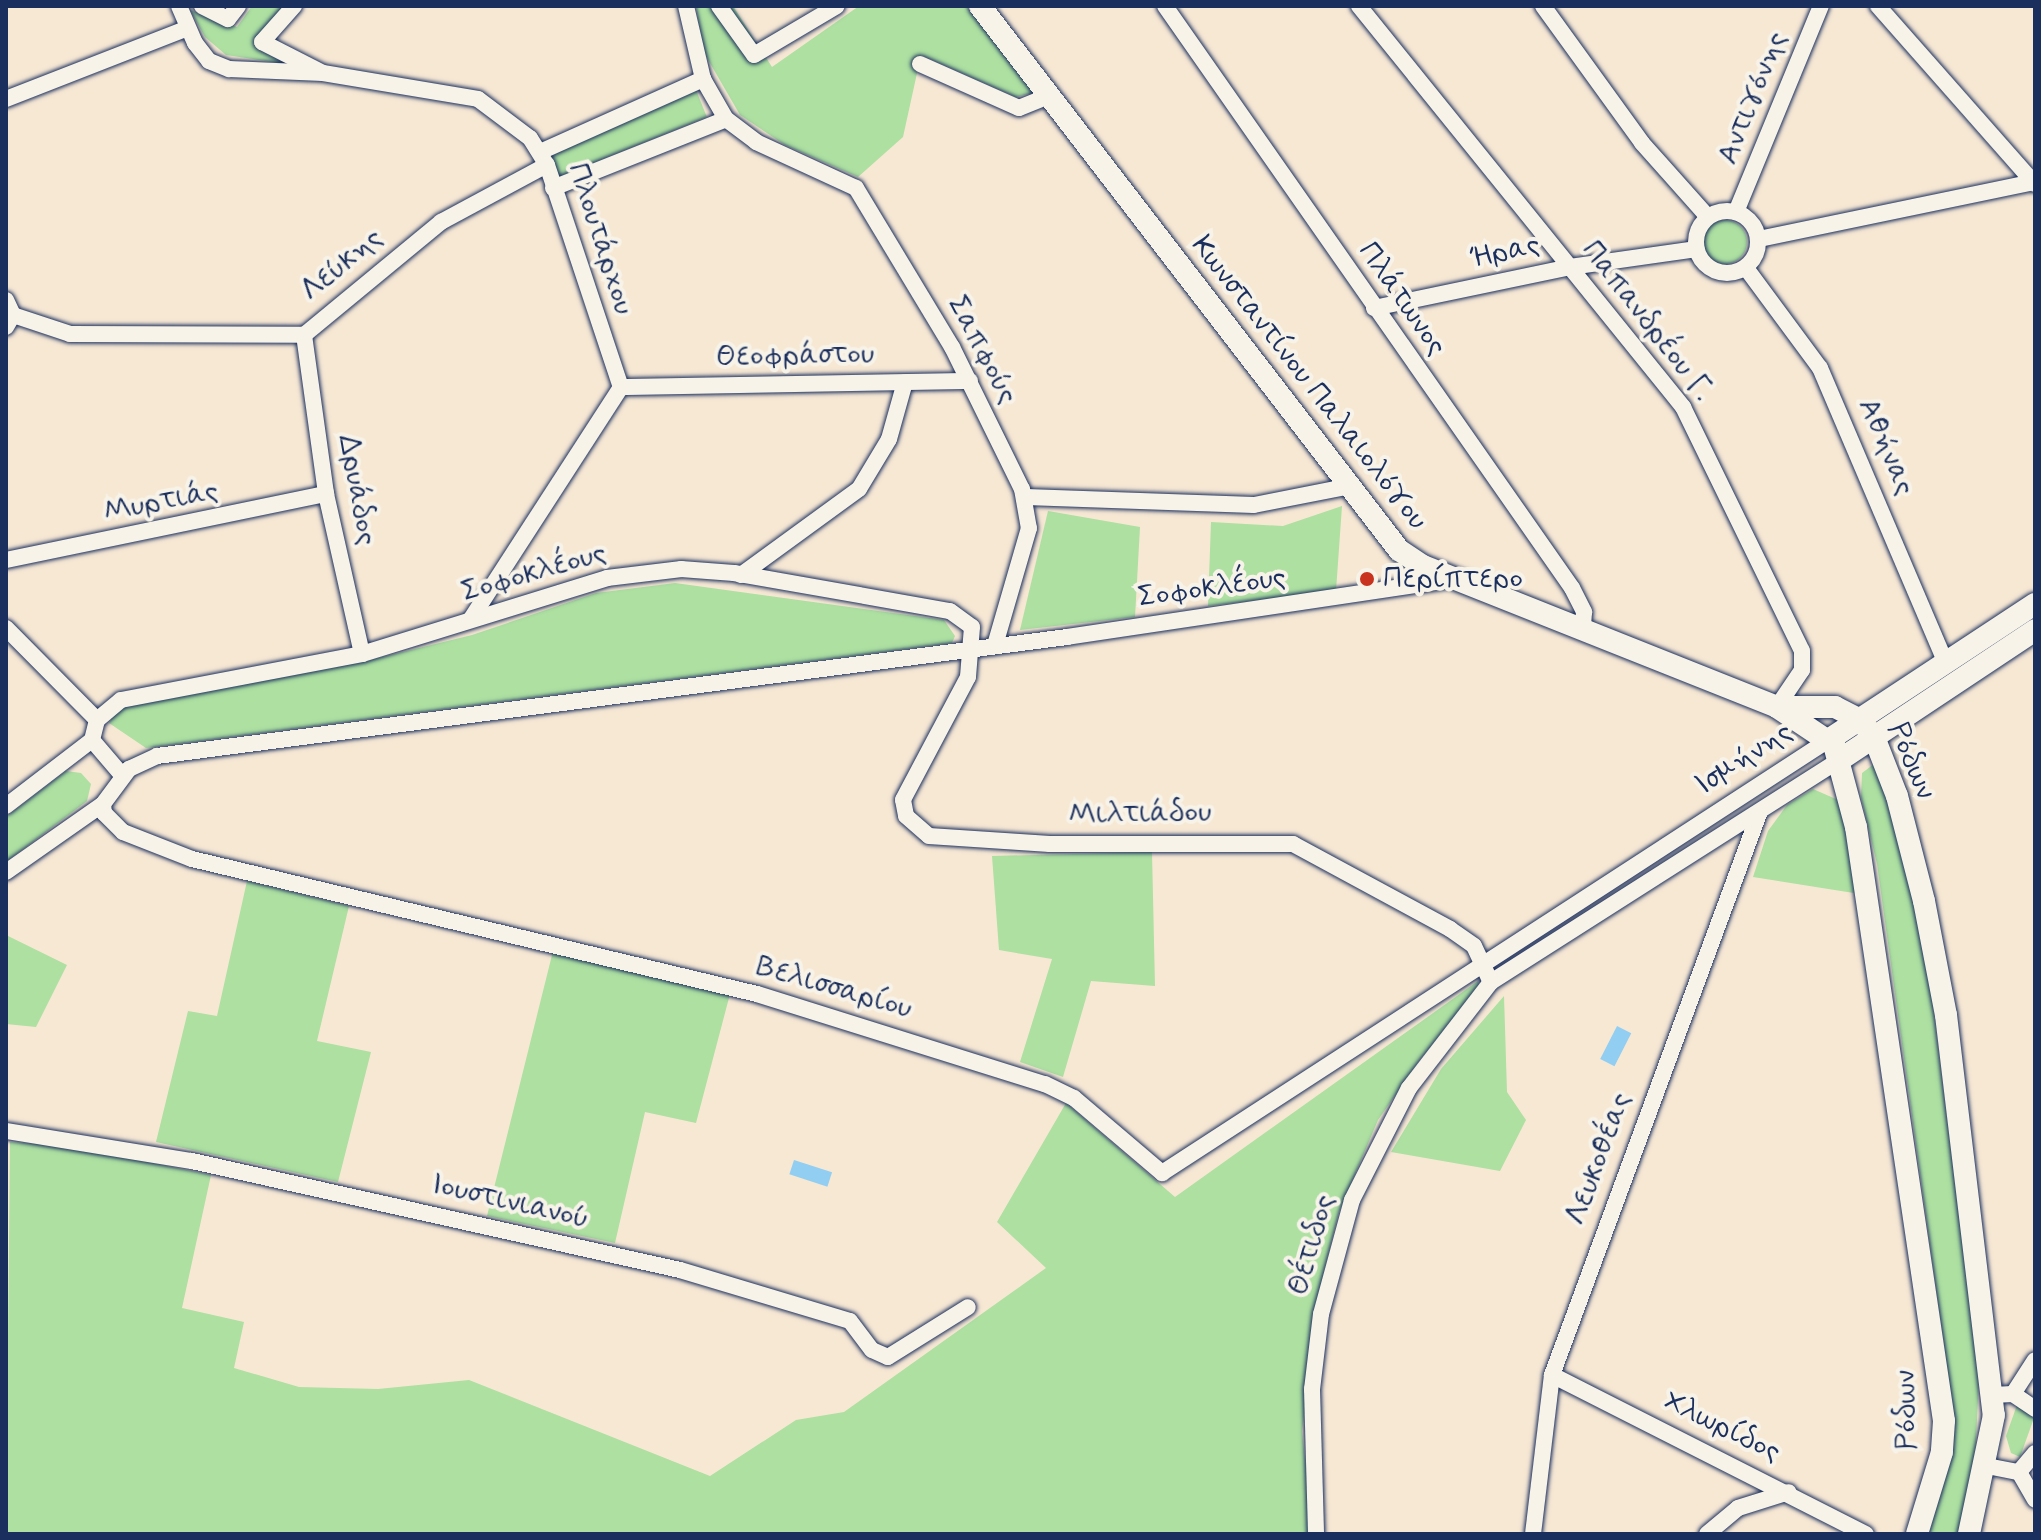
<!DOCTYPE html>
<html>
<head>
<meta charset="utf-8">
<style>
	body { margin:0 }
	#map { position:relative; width:2041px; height:1540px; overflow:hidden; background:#f7e8d4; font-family:Mynerve,sans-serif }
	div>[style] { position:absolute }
	.green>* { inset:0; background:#ade0a1; transform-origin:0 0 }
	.round { border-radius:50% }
	.water>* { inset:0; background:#91cef2; transform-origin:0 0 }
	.roads { filter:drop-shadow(0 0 2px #1b2f5e) drop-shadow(0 0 2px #1b2f5e) }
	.street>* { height:16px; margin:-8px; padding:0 8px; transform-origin:8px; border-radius:8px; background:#f7f3e8 }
	.street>.ring { margin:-8px; padding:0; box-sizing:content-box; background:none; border:16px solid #f7f3e8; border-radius:50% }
	.secondary>* { height:22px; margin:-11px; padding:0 11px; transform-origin:11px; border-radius:11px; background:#f7f3e8 }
	.dots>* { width:22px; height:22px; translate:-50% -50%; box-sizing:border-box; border:4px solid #f7f3e8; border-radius:50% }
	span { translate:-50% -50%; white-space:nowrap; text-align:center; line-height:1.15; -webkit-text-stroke:8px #f7f3e8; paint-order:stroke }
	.street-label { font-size:30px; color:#1b2f5e }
	.poi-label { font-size:30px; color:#1b2f5e }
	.left { translate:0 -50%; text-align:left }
	.frame { position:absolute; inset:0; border:8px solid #1b2f5e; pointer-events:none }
</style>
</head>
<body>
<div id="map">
	<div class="green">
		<div style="clip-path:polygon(252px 6px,287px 6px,254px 44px,285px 64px,226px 55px,205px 37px,190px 10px,237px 27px)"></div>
		<div style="clip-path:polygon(696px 6px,733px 6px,772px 67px,859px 6px,966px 6px,1033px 93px,1016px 97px,921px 55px,903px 137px,858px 177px,785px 145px,740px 115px,703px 51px)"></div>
		<div style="left:696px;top:90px;width:29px;height:159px;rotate:68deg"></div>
		<div class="round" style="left:1703px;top:220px;width:44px;height:44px"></div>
		<div style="clip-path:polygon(1342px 506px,1336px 591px,1208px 606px,1211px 522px,1283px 526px)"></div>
		<div style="clip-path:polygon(1048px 511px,1140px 527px,1135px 617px,1020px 630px)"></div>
		<div style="clip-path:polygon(675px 583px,944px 620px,955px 636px,952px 643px,146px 748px,109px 723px,119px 707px,362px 662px,472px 635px,596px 593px)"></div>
		<div style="clip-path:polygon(1874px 764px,1881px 770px,1925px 941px,1979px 1378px,1975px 1461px,1958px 1534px,1929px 1534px,1952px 1451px,1953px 1410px,1877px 864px,1861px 797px,1862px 773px)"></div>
		<div style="clip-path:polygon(66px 771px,81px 773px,91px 784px,87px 801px,6px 862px,6px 817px)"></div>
		<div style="clip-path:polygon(1813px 789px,1845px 803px,1860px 894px,1753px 877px,1768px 831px,1787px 805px)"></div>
		<div style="clip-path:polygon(1152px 852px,1155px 986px,1091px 981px,1063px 1077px,1020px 1062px,1052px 959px,999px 950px,992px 856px)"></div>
		<div style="clip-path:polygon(247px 881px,349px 906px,317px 1041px,371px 1052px,338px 1182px,156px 1142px,188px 1011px,217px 1016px)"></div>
		<div style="clip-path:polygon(6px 935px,67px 965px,36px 1027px,6px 1024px)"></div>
		<div style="clip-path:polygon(553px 951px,730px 994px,696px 1123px,645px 1112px,615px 1243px,487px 1216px)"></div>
		<div style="clip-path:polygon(1478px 981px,1481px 991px,1421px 1058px,1378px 1120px,1339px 1212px,1323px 1275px,1302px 1431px,1313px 1534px,6px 1534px,10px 1142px,69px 1146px,211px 1175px,182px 1308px,244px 1322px,234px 1368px,299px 1387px,378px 1389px,469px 1380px,710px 1476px,796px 1420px,844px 1412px,1046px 1268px,997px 1222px,1066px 1103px,1175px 1197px)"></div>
		<div style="clip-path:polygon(1504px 996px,1507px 1092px,1526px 1120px,1500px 1171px,1391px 1152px,1441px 1069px)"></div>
		<div style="clip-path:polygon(2017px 1405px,2034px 1418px,2020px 1457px,2011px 1453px,2006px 1436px)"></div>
	</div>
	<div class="water">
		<div style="left:1617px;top:1026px;width:16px;height:37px;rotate:27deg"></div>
		<div style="left:794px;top:1160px;width:40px;height:15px;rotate:18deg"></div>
	</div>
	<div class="roads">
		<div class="street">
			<div style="left:179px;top:6px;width:40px;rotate:66.6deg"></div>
			<div style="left:195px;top:43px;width:23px;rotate:52deg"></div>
			<div style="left:209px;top:61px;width:22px;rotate:22deg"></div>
			<div style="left:229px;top:69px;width:94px;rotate:2.4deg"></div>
			<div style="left:323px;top:73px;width:157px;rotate:9.5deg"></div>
			<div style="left:478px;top:99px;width:65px;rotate:36.9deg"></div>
			<div style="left:530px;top:138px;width:32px;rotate:58deg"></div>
			<div style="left:547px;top:165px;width:234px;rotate:71.6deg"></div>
			<div style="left:621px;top:387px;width:276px;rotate:122.9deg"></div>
			<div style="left:202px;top:6px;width:29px;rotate:27deg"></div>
			<div style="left:228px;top:19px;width:16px;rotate:-52deg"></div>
			<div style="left:294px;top:6px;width:48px;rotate:131.6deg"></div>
			<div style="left:262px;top:42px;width:66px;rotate:27deg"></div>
			<div style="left:686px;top:6px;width:75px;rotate:76.9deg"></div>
			<div style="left:703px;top:79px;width:46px;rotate:60.1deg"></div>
			<div style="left:726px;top:119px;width:38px;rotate:37deg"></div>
			<div style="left:756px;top:142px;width:110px;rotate:24.7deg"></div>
			<div style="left:856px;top:188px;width:186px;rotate:58.9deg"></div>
			<div style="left:952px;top:347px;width:158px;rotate:63.8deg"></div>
			<div style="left:1022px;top:489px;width:40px;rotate:80deg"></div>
			<div style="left:1029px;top:528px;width:122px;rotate:106.2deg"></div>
			<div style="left:719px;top:6px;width:60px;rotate:54.5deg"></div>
			<div style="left:754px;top:55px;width:96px;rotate:-30.6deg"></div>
			<div style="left:1165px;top:6px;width:710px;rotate:55.03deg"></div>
			<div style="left:1572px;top:588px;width:27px;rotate:63deg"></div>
			<div style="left:1584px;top:612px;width:15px;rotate:94deg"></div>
			<div style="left:1359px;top:6px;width:516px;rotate:51.06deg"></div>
			<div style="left:1683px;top:407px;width:271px;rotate:64deg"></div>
			<div style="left:1802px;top:651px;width:19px;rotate:90deg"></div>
			<div style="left:1802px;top:670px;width:45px;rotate:124deg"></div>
			<div style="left:1543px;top:6px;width:169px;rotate:54.1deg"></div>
			<div style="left:1642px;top:143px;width:99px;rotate:48.3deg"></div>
			<div style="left:1878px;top:6px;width:237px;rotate:48.6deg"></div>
			<div style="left:920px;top:64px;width:108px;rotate:24deg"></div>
			<div style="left:1019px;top:108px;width:32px;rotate:-22deg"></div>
			<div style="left:6px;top:99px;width:195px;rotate:-21.3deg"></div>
			<div style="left:540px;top:152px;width:179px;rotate:-24.1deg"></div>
			<div style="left:553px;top:188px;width:186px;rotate:-21.7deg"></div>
			<div class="ring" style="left:1696px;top:211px;width:46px;height:46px"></div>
			<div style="left:1736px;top:212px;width:223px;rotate:-67.6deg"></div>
			<div style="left:1759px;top:239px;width:282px;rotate:-11.7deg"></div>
			<div style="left:1746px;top:268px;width:124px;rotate:53.5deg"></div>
			<div style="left:1820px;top:368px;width:321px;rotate:66.9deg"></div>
			<div style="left:6px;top:300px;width:17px;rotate:65deg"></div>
			<div style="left:13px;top:315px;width:14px;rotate:120deg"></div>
			<div style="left:1374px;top:308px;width:200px;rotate:-11.8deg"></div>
			<div style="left:1570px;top:267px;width:128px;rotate:-8.1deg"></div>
			<div style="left:13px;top:315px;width:60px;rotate:18.4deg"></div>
			<div style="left:70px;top:334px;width:234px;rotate:0.2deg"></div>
			<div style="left:304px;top:335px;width:178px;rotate:-39.5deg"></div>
			<div style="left:441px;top:222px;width:120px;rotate:-28.3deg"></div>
			<div style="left:304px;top:335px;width:161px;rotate:82.1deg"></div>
			<div style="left:326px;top:494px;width:164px;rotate:77.3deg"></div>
			<div style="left:621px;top:387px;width:349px;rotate:-1deg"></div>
			<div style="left:1026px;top:497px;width:228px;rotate:2deg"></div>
			<div style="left:1254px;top:505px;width:94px;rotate:-11.1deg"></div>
			<div style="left:6px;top:560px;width:327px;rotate:-11.7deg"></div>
			<div style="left:741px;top:575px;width:146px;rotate:-36.1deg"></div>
			<div style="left:859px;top:489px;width:58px;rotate:-59deg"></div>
			<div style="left:889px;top:439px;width:59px;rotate:-74.3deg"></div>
			<div style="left:6px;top:628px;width:129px;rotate:45.3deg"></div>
			<div style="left:97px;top:720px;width:21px;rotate:104deg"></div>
			<div style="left:97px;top:720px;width:31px;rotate:-40deg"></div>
			<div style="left:121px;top:700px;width:245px;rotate:-10.8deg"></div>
			<div style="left:362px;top:654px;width:257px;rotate:-17.2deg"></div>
			<div style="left:607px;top:578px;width:75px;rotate:-6.9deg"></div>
			<div style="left:681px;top:569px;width:53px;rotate:4.3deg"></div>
			<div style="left:734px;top:573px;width:219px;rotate:10deg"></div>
			<div style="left:950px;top:611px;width:27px;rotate:36deg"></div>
			<div style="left:972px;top:627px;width:50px;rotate:94.6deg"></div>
			<div style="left:968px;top:677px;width:139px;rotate:117.9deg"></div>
			<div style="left:903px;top:800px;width:16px;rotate:79deg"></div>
			<div style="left:906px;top:816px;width:30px;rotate:41deg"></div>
			<div style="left:929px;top:836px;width:121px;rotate:3.8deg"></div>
			<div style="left:1050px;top:844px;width:243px"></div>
			<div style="left:1293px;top:844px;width:179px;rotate:28.4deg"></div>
			<div style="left:1450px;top:929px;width:29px;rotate:35deg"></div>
			<div style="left:1474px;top:946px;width:40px;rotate:65deg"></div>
			<div style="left:1491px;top:982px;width:134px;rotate:127.7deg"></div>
			<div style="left:1409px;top:1088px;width:126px;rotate:117deg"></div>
			<div style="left:1352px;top:1200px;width:118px;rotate:105.2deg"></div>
			<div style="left:1321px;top:1314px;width:76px;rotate:96.8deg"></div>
			<div style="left:1312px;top:1389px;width:145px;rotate:88.4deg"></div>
			<div style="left:92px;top:740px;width:46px;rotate:49.4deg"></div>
			<div style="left:103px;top:804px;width:9px;rotate:84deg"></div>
			<div style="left:104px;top:813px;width:27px;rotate:45deg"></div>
			<div style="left:123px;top:832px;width:74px;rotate:21.4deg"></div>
			<div style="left:192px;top:859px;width:581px;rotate:13.44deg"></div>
			<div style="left:757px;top:994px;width:302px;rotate:17.4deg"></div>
			<div style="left:1045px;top:1084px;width:32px;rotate:26deg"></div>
			<div style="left:1074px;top:1098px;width:116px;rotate:40.4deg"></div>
			<div style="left:1162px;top:1173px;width:797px;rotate:-33.01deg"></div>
			<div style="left:6px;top:806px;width:108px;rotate:-37.5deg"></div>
			<div style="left:6px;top:872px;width:118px;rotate:-35deg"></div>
			<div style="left:103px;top:804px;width:44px;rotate:-53.4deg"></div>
			<div style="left:129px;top:769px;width:31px;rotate:-25deg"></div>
			<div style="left:157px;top:756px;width:918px;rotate:-7.45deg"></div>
			<div style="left:1067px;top:637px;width:393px;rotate:-8.5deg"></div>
			<div style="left:1491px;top:982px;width:415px;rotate:-32.5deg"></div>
			<div style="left:6px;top:1131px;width:188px;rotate:9.2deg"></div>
			<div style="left:192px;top:1161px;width:500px;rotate:12.59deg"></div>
			<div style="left:680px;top:1270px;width:177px;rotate:16.7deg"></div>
			<div style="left:850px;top:1321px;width:36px;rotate:53deg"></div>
			<div style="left:872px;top:1350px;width:17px;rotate:24deg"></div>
			<div style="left:888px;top:1357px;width:94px;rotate:-32deg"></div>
			<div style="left:1552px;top:1375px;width:352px;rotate:26.9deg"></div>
			<div style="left:2013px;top:1394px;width:40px;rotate:-57.1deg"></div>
			<div style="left:1992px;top:1395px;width:21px;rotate:-3deg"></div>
			<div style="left:2013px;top:1394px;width:27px;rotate:34deg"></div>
			<div style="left:1987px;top:1466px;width:33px;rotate:11deg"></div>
			<div style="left:2019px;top:1472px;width:32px;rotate:60deg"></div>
			<div style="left:2019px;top:1472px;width:25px;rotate:-50deg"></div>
			<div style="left:1533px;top:1534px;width:160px;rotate:-83.2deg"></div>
			<div style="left:1552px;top:1375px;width:598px;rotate:-69.75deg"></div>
			<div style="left:1707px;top:1534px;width:40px;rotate:-40deg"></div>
			<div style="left:1738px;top:1508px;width:53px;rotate:-17.4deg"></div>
		</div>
		<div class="secondary">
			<div style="left:980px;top:6px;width:687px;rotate:52.4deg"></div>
			<div style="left:1399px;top:550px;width:29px;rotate:34deg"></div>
			<div style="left:1423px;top:566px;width:381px;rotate:21.7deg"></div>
			<div style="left:1777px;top:707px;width:69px;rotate:33.7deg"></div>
			<div style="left:1834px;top:745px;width:85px;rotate:75deg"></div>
			<div style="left:1856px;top:827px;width:600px;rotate:81.57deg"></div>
			<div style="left:1944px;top:1421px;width:31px;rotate:94deg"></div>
			<div style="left:1942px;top:1452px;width:86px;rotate:107deg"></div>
			<div style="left:1777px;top:707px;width:58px"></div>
			<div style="left:1835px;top:707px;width:28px;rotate:27deg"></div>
			<div style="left:1860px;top:720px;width:22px;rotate:51deg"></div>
			<div style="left:1874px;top:737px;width:63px;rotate:68.7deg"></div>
			<div style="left:1897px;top:796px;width:108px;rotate:75.6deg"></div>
			<div style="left:1924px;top:901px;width:116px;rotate:79.1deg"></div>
			<div style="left:1946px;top:1015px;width:403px;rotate:83.2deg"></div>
			<div style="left:1994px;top:1415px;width:122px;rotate:101.9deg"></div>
			<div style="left:1830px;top:739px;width:245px;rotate:-33.4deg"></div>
			<div style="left:1841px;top:759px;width:233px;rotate:-33.6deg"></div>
		</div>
	</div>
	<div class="dots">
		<div style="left:1367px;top:579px;background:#c8321e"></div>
	</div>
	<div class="street-label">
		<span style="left:1753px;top:98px;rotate:-68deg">Αντιγόνης</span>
		<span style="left:600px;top:239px;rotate:72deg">Πλουτάρχου</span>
		<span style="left:1505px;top:252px;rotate:-12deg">Ήρας</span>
		<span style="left:342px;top:265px;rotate:-40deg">Λεύκης</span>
		<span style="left:1402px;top:299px;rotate:55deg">Πλάτωνος</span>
		<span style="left:1647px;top:321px;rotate:52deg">Παπανδρέου Γ.</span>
		<span style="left:982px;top:350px;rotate:62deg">Σαπφούς</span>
		<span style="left:795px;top:356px;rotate:-1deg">Θεοφράστου</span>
		<span style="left:1309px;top:383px;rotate:52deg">Κωνσταντίνου Παλαιολόγου</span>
		<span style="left:1886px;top:447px;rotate:67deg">Αθήνας</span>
		<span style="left:357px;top:490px;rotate:80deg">Δρυάδος</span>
		<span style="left:161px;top:502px;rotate:-11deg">Μυρτιάς</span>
		<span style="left:534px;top:573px;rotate:-16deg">Σοφοκλέους</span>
		<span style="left:1212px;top:588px;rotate:-8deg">Σοφοκλέους</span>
		<span style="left:1744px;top:759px;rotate:-33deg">Ισμήνης</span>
		<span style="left:1911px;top:761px;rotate:67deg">Ρόδων</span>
		<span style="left:1140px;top:814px;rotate:-1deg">Μιλτιάδου</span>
		<span style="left:834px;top:988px;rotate:16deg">Βελισσαρίου</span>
		<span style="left:1599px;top:1159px;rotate:-70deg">Λευκοθέας</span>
		<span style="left:510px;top:1202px;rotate:13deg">Ιουστινιανού</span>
		<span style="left:1312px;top:1245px;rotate:-74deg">Θέτιδος</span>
		<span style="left:1907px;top:1410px;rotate:-91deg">Ρόδων</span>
		<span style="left:1722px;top:1427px;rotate:26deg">Χλωρίδος</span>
	</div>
	<div class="poi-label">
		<span class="left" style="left:1383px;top:579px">Περίπτερο</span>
	</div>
	<div class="frame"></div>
</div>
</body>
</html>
